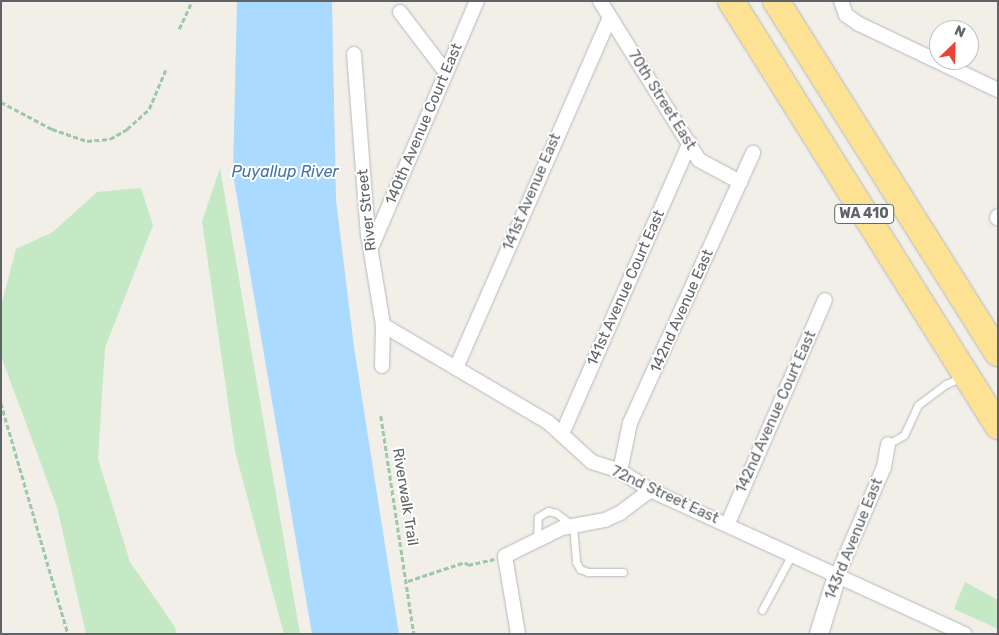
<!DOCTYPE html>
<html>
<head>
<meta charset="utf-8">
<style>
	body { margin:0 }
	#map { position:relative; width:999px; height:635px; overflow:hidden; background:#f1efe8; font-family:Rubik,sans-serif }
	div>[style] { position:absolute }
	.green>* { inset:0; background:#c5e8c5 }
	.water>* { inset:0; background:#aadaff }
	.path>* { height:2.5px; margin-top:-1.25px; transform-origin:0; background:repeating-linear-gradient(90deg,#9cc7a9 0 5px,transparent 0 7.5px) }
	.roads { filter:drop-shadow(0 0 1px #b5b8bc) drop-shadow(0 0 1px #b5b8bc) }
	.service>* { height:7px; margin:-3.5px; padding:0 3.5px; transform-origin:3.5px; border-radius:3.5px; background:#fff }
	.minor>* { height:14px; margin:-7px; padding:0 7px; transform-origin:7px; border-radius:7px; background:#fff }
	.tertiary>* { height:18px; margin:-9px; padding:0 9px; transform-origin:9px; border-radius:9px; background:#fff }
	.motorway>* { height:26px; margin:-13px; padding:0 13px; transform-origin:13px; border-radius:13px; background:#fde293 }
	span { translate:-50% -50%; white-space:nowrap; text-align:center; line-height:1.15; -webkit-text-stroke:4px #fff; paint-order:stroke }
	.shield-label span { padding:1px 4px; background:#fff; border:1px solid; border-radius:4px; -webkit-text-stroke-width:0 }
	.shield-label { font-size:14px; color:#5f6368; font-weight:700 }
	.street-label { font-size:15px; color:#5f6368 }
	.water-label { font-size:16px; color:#4174aa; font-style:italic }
	.frame { position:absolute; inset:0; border:2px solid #5f6368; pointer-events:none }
	.north { position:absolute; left:929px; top:20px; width:50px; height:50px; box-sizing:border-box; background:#fff; border:1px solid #bfc1c3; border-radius:50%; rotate:24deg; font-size:14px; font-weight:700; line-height:20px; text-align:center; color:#5f6368 }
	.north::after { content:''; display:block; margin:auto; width:18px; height:22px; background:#ea4335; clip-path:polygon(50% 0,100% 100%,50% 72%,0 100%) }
</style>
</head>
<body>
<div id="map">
	<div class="green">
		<div style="clip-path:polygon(220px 168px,300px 634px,284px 634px,235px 451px,202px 221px)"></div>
		<div style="clip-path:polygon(141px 188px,153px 225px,105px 348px,98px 459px,130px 562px,175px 627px,176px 634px,86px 634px,57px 507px,1px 356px,1px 306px,16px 249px,53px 232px,97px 192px)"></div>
		<div style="clip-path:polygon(965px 582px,998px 600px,998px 629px,954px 609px)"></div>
	</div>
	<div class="water">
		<div style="clip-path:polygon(237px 1px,332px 1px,336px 200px,354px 347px,399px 634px,312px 634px,233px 174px)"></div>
	</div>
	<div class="path">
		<div style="left:179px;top:29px;width:31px;rotate:-65deg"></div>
		<div style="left:1px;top:102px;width:58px;rotate:27.9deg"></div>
		<div style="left:52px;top:129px;width:37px;rotate:19deg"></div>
		<div style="left:87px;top:141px;width:23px;rotate:-5deg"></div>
		<div style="left:110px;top:139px;width:20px;rotate:-30deg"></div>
		<div style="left:127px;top:129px;width:30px;rotate:-42deg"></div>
		<div style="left:149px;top:109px;width:43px;rotate:-67deg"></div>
		<div style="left:1px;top:403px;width:241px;rotate:73.8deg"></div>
		<div style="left:381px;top:416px;width:220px;rotate:81.4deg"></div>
		<div style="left:408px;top:581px;width:60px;rotate:-18.4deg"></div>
		<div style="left:465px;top:562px;width:4px;rotate:45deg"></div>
		<div style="left:468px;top:565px;width:27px;rotate:-13deg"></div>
	</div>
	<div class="roads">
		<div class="service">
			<div style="left:888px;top:444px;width:18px;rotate:-29deg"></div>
			<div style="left:904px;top:435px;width:33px;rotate:-65deg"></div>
			<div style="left:918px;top:405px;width:35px;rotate:-37deg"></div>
			<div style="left:946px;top:384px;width:18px;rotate:-22deg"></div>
			<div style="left:537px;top:541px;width:24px;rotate:-88deg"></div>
			<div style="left:538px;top:517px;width:12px;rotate:-31deg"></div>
			<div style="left:548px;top:511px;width:8px;rotate:14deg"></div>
			<div style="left:556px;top:513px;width:21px;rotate:37deg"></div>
			<div style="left:573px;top:526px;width:36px;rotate:85deg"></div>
			<div style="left:576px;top:562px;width:8px;rotate:60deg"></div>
			<div style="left:580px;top:569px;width:9px;rotate:21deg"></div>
			<div style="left:588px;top:572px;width:35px"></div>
			<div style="left:762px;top:610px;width:64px;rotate:-61.8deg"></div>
		</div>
		<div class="minor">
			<div style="left:600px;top:1px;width:187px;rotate:58.1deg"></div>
			<div style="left:699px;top:160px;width:47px;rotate:28.2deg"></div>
			<div style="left:841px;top:1px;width:15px;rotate:70deg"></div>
			<div style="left:846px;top:15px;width:16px;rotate:35deg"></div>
			<div style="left:859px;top:24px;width:154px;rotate:25.4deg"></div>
			<div style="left:400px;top:12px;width:74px;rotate:52.7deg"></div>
			<div style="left:354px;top:54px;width:181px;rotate:85.6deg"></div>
			<div style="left:368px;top:234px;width:92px;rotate:80.6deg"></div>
			<div style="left:383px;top:325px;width:41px;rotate:91.4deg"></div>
			<div style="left:997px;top:218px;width:2px;rotate:-63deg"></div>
			<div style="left:371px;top:248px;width:269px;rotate:-66.8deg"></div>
			<div style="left:383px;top:325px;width:191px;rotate:30.5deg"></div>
			<div style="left:548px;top:422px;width:59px;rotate:42.3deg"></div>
			<div style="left:592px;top:462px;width:29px;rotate:18deg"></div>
			<div style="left:620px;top:471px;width:36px;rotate:32deg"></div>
			<div style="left:650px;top:490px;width:346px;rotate:24.6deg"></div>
			<div style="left:456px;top:368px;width:383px;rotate:-66.3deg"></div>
			<div style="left:562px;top:434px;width:318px;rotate:-66.3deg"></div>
			<div style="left:620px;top:471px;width:49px;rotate:-78.2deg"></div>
			<div style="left:630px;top:423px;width:297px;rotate:-65.5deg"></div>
			<div style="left:728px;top:523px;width:243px;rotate:-66.5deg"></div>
			<div style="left:837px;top:576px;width:119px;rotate:-66.7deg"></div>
			<div style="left:884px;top:467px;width:23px;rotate:-80deg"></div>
			<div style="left:518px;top:634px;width:79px;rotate:-99.5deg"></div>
			<div style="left:505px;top:556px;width:64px;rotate:-26.2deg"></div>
			<div style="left:562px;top:528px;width:44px;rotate:-10.5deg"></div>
			<div style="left:605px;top:520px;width:17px;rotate:-25deg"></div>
			<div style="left:620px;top:513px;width:38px;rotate:-37deg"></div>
		</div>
		<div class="tertiary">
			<div style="left:819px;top:634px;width:61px;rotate:-72.8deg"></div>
		</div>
		<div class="motorway">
			<div style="left:731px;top:1px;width:502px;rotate:57.86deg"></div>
			<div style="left:776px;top:1px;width:416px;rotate:57.8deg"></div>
		</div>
	</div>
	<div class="shield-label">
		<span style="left:864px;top:214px">WA 410</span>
	</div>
	<div class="street-label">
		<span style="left:662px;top:100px;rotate:58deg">70th Street East</span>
		<span style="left:424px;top:124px;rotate:-67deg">140th Avenue Court East</span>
		<span style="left:532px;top:192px;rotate:-67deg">141st Avenue East</span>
		<span style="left:367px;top:210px;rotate:-96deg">River Street</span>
		<span style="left:626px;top:288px;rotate:-66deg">141st Avenue Court East</span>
		<span style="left:682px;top:311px;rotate:-66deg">142nd Avenue East</span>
		<span style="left:776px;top:412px;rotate:-66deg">142nd Avenue Court East</span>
		<span style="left:665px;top:495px;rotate:25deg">72nd Street East</span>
		<span style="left:405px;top:497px;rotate:81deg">Riverwalk Trail</span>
		<span style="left:854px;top:539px;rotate:-68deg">143rd Avenue East</span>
	</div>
	<div class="water-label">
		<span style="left:285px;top:172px">Puyallup River</span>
	</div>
	<div class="frame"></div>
	<div class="north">N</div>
</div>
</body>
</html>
